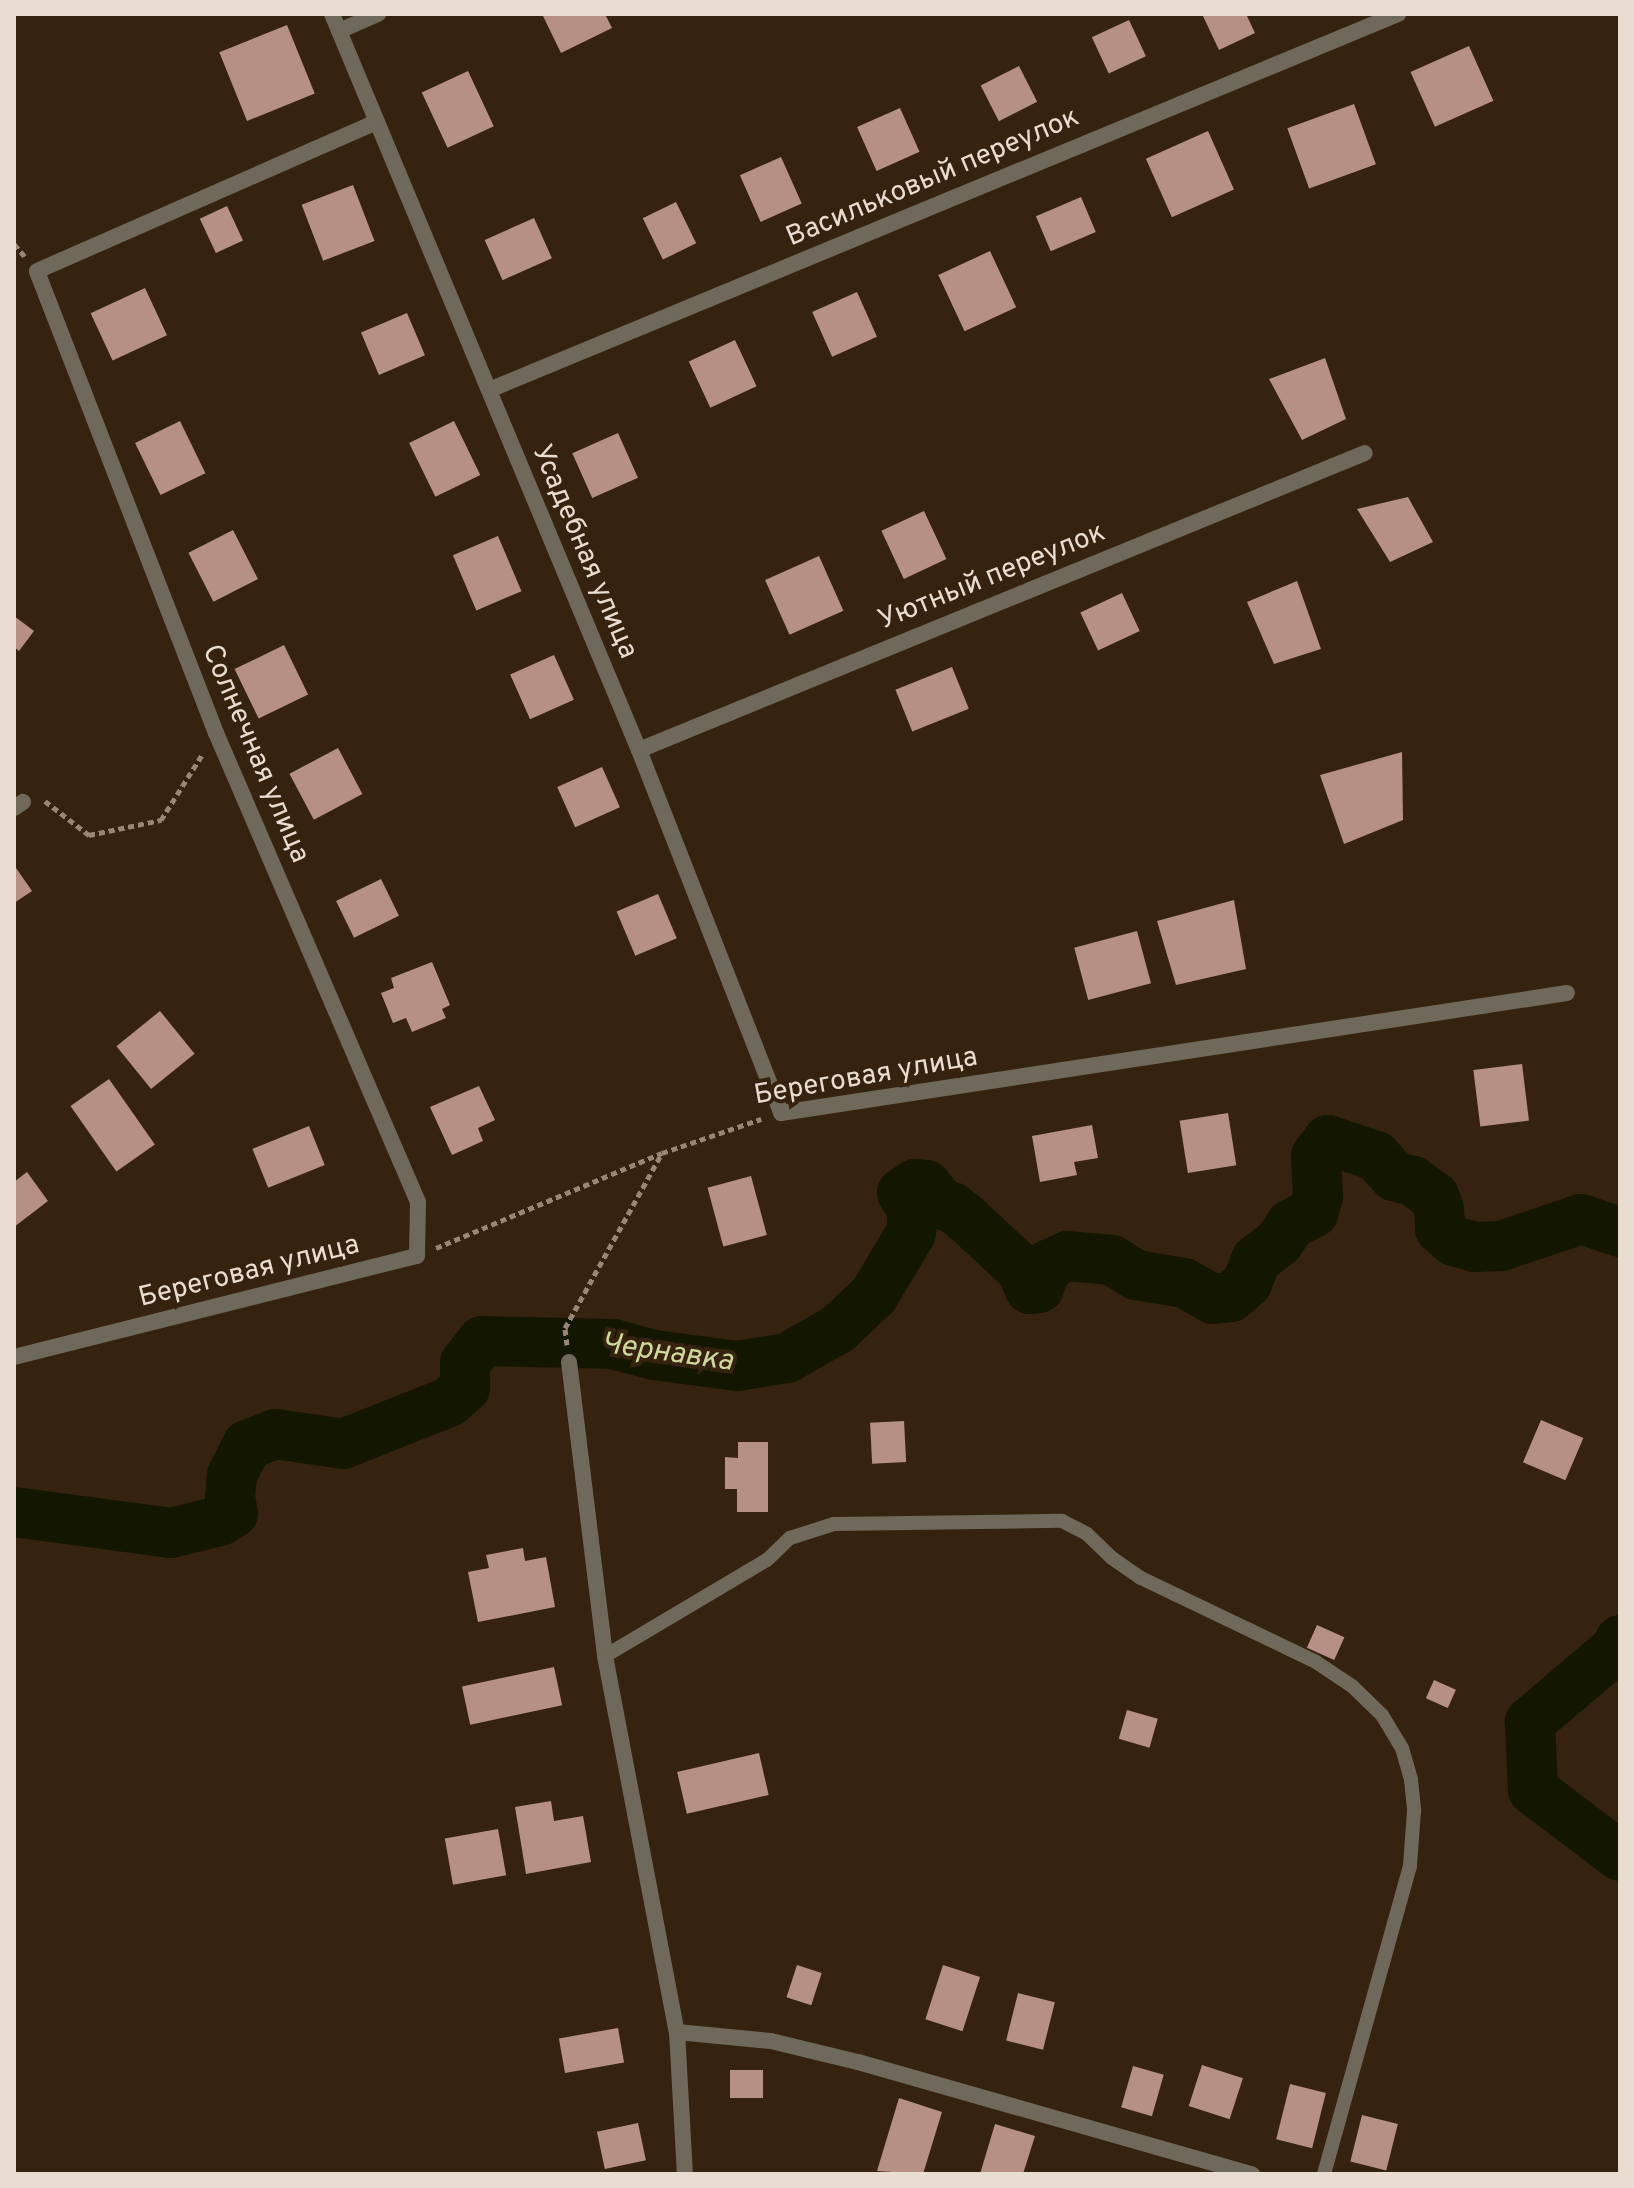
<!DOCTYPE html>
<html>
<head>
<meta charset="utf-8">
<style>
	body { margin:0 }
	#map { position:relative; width:1634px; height:2188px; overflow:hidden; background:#36230f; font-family:Overpass,sans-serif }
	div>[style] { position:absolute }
	.water>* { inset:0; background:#131600 }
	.river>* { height:50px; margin:-25px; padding:0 25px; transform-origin:25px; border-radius:25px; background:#131600 }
	.building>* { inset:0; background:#b69084; transform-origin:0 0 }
	.path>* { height:5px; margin-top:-2.5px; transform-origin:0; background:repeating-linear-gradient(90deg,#968777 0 6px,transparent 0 10px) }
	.service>* { height:14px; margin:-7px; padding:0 7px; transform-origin:7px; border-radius:7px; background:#6e695b }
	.minor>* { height:16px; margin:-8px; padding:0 8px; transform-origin:8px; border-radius:8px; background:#6e695b }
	span { translate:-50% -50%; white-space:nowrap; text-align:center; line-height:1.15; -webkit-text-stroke:8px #36230f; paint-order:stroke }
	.street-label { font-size:28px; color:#e9dcd0 }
	.water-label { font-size:30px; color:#cfd99e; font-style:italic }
	.frame { position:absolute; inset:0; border:16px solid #e9dcd0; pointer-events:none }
</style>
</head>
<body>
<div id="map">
	<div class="water">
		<div style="clip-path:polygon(310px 1414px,323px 1424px,335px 1444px,314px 1455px,297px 1455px,290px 1436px,283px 1435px,283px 1428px,287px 1420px,304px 1419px)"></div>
		<div style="clip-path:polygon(88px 1505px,110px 1514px,114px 1530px,109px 1540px,82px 1537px,76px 1524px,81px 1510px)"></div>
	</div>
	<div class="river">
		<div style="left:14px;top:1512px;width:158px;rotate:7.6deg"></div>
		<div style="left:171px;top:1533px;width:50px;rotate:-13.8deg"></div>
		<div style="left:220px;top:1521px;width:15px;rotate:-32deg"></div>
		<div style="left:233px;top:1513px;width:16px;rotate:-101deg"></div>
		<div style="left:230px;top:1497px;width:22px;rotate:-85deg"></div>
		<div style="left:232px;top:1475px;width:34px;rotate:-63deg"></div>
		<div style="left:247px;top:1445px;width:31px;rotate:-21deg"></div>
		<div style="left:276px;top:1434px;width:68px;rotate:8.5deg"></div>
		<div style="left:343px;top:1444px;width:114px;rotate:-21.6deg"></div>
		<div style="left:449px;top:1402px;width:21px;rotate:-41deg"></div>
		<div style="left:465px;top:1388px;width:25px;rotate:-90deg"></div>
		<div style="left:465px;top:1363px;width:28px;rotate:-52deg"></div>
		<div style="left:482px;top:1341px;width:131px;rotate:1.3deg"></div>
		<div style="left:613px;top:1344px;width:42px;rotate:15deg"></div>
		<div style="left:654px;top:1355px;width:84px;rotate:7.5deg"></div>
		<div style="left:737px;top:1366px;width:51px;rotate:-9.1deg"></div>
		<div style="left:787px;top:1358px;width:59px;rotate:-29.6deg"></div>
		<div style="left:838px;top:1329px;width:50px;rotate:-43.4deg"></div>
		<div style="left:874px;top:1295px;width:72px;rotate:-59.2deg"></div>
		<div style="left:911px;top:1233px;width:22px;rotate:-85deg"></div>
		<div style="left:913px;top:1211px;width:21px;rotate:-121deg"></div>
		<div style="left:902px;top:1193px;width:16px;rotate:-35deg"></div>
		<div style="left:915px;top:1184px;width:11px;rotate:5deg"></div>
		<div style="left:926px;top:1185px;width:26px;rotate:50deg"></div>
		<div style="left:943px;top:1205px;width:9px;rotate:13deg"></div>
		<div style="left:952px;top:1207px;width:21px;rotate:39deg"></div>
		<div style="left:968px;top:1220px;width:72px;rotate:42.8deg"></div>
		<div style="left:1021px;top:1269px;width:22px;rotate:66deg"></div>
		<div style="left:1030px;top:1289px;width:9px;rotate:-6deg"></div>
		<div style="left:1039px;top:1288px;width:25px;rotate:-69deg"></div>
		<div style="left:1048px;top:1265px;width:21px;rotate:-25deg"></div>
		<div style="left:1067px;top:1256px;width:45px;rotate:5.1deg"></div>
		<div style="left:1112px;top:1260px;width:28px;rotate:32deg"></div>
		<div style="left:1136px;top:1275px;width:49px;rotate:9.5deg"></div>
		<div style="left:1184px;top:1283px;width:33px;rotate:29deg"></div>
		<div style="left:1213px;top:1299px;width:18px;rotate:-6deg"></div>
		<div style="left:1231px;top:1297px;width:21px;rotate:-41deg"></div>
		<div style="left:1247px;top:1283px;width:25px;rotate:-69deg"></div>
		<div style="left:1256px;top:1260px;width:29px;rotate:-38deg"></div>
		<div style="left:1279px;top:1242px;width:22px;rotate:-56deg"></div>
		<div style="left:1291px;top:1224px;width:25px;rotate:-27deg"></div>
		<div style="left:1313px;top:1213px;width:17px;rotate:-73deg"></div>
		<div style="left:1318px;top:1197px;width:41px;rotate:-92.8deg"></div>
		<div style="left:1316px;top:1156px;width:20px;rotate:-53deg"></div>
		<div style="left:1328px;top:1140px;width:51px;rotate:18.4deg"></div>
		<div style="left:1376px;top:1156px;width:27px;rotate:48deg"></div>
		<div style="left:1394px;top:1176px;width:20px;rotate:15deg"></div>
		<div style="left:1413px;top:1181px;width:26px;rotate:36deg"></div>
		<div style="left:1434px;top:1196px;width:14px;rotate:69deg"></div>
		<div style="left:1439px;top:1209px;width:20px;rotate:87deg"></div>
		<div style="left:1440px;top:1229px;width:18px;rotate:41deg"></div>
		<div style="left:1454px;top:1241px;width:22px;rotate:16deg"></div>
		<div style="left:1475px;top:1247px;width:26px;rotate:-2deg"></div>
		<div style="left:1501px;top:1246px;width:84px;rotate:-18.6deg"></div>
		<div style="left:1581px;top:1219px;width:41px;rotate:18.4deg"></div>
		<div style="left:1620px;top:1640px;width:7px;rotate:106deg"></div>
		<div style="left:1618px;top:1647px;width:116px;rotate:139.6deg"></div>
		<div style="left:1530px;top:1722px;width:68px;rotate:87.5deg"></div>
		<div style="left:1533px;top:1790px;width:109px;rotate:37.2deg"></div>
	</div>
	<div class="building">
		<div style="clip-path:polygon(542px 14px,605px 14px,612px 28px,561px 53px)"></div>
		<div style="clip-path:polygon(1202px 14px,1246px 14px,1255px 33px,1219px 50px)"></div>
		<div style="left:1129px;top:20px;width:40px;height:41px;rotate:65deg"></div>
		<div style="left:287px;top:25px;width:74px;height:73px;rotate:68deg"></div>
		<div style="left:1469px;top:46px;width:60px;height:64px;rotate:66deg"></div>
		<div style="left:1019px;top:66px;width:40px;height:43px;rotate:63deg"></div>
		<div style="left:468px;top:71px;width:61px;height:51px;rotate:65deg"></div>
		<div style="left:1354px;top:104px;width:64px;height:71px;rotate:70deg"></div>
		<div style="left:900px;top:108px;width:48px;height:47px;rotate:66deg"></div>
		<div style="left:1208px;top:131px;width:64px;height:68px;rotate:66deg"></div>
		<div style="left:781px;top:157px;width:51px;height:45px;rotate:66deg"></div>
		<div style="left:353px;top:185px;width:60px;height:55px;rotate:69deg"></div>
		<div style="left:1081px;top:197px;width:38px;height:49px;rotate:67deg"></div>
		<div style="left:676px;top:202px;width:46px;height:37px;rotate:64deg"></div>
		<div style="left:227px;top:206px;width:38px;height:30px;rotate:65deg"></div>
		<div style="left:534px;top:218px;width:44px;height:54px;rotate:66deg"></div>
		<div style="left:990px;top:251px;width:62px;height:57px;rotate:65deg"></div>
		<div style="left:145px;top:288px;width:52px;height:60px;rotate:65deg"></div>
		<div style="left:857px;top:292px;width:49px;height:49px;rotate:66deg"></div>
		<div style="left:407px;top:313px;width:46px;height:50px;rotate:67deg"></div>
		<div style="left:735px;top:340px;width:51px;height:51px;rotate:65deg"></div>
		<div style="clip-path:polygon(1325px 358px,1346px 419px,1302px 440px,1269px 379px)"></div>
		<div style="left:180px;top:421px;width:58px;height:50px;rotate:64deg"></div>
		<div style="left:454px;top:421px;width:60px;height:50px;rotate:64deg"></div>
		<div style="left:618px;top:433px;width:49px;height:50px;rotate:66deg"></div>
		<div style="clip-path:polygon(1408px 497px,1433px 542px,1390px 562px,1357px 509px)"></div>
		<div style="left:924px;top:511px;width:53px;height:47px;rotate:65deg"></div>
		<div style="left:233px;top:530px;width:55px;height:50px;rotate:63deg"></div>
		<div style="left:498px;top:536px;width:60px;height:49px;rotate:67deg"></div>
		<div style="left:819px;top:556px;width:60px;height:59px;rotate:66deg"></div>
		<div style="clip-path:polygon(1297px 581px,1321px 649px,1274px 664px,1247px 602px)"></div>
		<div style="left:1122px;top:593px;width:42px;height:46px;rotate:65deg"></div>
		<div style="clip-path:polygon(14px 616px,34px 631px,19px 651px,14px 647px)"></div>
		<div style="left:284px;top:645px;width:55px;height:55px;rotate:64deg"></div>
		<div style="left:554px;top:655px;width:49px;height:48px;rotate:66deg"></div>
		<div style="left:952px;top:667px;width:45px;height:61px;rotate:68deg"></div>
		<div style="left:338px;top:748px;width:52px;height:55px;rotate:62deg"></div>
		<div style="clip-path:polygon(1402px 752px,1403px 820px,1344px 844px,1320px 775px)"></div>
		<div style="left:602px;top:767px;width:44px;height:49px;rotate:66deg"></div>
		<div style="clip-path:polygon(14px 865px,32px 891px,14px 903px)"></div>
		<div style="left:381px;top:879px;width:41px;height:50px;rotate:64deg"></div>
		<div style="left:658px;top:894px;width:48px;height:45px;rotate:67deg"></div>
		<div style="clip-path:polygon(1234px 900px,1246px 969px,1176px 985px,1157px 921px)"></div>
		<div style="left:1137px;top:931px;width:54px;height:65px;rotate:75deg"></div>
		<div style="clip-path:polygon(432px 962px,450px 1005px,442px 1009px,446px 1018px,412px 1032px,406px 1018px,393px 1023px,381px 993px,394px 988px,391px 978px)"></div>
		<div style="left:160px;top:1011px;width:55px;height:56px;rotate:51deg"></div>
		<div style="left:1522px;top:1064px;width:57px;height:49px;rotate:83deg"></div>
		<div style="left:109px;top:1079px;width:80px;height:47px;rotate:55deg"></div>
		<div style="clip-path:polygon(479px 1086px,495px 1120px,478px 1128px,483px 1141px,452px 1155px,430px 1107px)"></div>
		<div style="left:1228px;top:1113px;width:53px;height:49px;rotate:81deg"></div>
		<div style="clip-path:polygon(1092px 1125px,1098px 1158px,1074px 1162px,1077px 1175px,1040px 1182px,1032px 1136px)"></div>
		<div style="left:309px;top:1126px;width:42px;height:61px;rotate:68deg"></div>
		<div style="clip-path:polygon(27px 1172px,48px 1201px,14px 1227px,14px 1182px)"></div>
		<div style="left:751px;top:1176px;width:61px;height:45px;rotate:75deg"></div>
		<div style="left:1541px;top:1420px;width:46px;height:46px;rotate:23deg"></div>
		<div style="left:904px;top:1421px;width:41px;height:34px;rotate:87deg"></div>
		<div style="clip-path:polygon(738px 1442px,768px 1442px,768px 1512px,737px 1512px,737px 1489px,725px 1489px,725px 1457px,738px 1458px)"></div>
		<div style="clip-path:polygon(523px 1548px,525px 1561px,546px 1557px,555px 1607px,478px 1622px,468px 1572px,489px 1568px,486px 1555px)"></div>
		<div style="left:1317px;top:1625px;width:30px;height:25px;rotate:24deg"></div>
		<div style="left:554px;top:1667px;width:39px;height:94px;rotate:78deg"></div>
		<div style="left:1434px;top:1680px;width:24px;height:20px;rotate:24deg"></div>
		<div style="left:1127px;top:1710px;width:32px;height:30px;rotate:16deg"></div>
		<div style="left:759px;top:1753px;width:43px;height:84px;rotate:77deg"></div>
		<div style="clip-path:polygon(551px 1801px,554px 1821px,583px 1816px,591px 1862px,526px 1874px,515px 1807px)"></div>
		<div style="left:498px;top:1829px;width:47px;height:54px;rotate:80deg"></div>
		<div style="left:797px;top:1965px;width:26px;height:34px;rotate:18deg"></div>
		<div style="left:943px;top:1965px;width:39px;height:57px;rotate:18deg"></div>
		<div style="left:1018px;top:1993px;width:38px;height:49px;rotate:14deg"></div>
		<div style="left:618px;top:2028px;width:35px;height:60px;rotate:80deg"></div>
		<div style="left:1202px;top:2065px;width:43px;height:43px;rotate:18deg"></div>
		<div style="left:1133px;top:2066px;width:32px;height:43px;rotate:16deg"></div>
		<div style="left:730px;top:2070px;width:33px;height:28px"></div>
		<div style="left:1290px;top:2084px;width:37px;height:57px;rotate:14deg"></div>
		<div style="clip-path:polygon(899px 2098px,942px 2112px,923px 2174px,877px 2171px)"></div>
		<div style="left:1362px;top:2115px;width:37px;height:48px;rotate:14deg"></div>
		<div style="left:638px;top:2123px;width:38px;height:42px;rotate:78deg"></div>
		<div style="clip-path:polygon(995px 2124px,1035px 2136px,1023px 2174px,980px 2174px)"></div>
	</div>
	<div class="path">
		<div style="left:14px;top:244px;width:18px;rotate:49deg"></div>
		<div style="left:45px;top:801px;width:56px;rotate:37.7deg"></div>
		<div style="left:89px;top:835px;width:74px;rotate:-11.8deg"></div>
		<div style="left:161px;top:820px;width:77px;rotate:-57.8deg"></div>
		<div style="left:436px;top:1248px;width:245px;rotate:-22.8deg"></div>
		<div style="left:662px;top:1153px;width:105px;rotate:-19deg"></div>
		<div style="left:567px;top:1345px;width:17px;rotate:-97deg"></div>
		<div style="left:565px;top:1328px;width:200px;rotate:-61deg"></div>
	</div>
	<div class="service">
		<div style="left:605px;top:1656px;width:188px;rotate:-30.7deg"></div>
		<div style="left:767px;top:1560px;width:32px;rotate:-44deg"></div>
		<div style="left:790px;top:1538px;width:46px;rotate:-17.7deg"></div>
		<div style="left:834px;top:1524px;width:228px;rotate:-0.8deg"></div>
		<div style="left:1062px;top:1521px;width:28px;rotate:27deg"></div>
		<div style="left:1087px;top:1534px;width:35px;rotate:44deg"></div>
		<div style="left:1112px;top:1558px;width:35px;rotate:35deg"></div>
		<div style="left:1141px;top:1578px;width:194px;rotate:25.6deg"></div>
		<div style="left:1316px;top:1662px;width:43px;rotate:33.7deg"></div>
		<div style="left:1352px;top:1686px;width:42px;rotate:44deg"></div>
		<div style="left:1382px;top:1715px;width:39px;rotate:59deg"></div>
		<div style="left:1402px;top:1748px;width:33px;rotate:74deg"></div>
		<div style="left:1411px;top:1780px;width:31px;rotate:84deg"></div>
		<div style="left:1414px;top:1811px;width:55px;rotate:94.2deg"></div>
		<div style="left:1410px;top:1866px;width:320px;rotate:105.6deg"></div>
	</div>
	<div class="minor">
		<div style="left:332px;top:14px;width:797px;rotate:67.36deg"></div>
		<div style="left:639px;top:750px;width:390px;rotate:68.6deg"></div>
		<div style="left:781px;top:1113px;width:795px;rotate:-8.68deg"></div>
		<div style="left:339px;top:31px;width:43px;rotate:-23.6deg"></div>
		<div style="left:489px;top:390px;width:984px;rotate:-22.47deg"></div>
		<div style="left:639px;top:750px;width:784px;rotate:-22.25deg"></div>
		<div style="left:14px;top:808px;width:11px;rotate:-34deg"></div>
		<div style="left:14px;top:1357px;width:415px;rotate:-14.1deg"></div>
		<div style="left:417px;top:1256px;width:54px;rotate:-88.9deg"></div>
		<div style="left:418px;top:1202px;width:511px;rotate:-113.3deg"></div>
		<div style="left:216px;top:733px;width:495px;rotate:-111.2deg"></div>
		<div style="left:37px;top:271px;width:371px;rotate:-23.7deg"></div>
		<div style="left:569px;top:1362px;width:296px;rotate:83deg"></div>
		<div style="left:605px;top:1656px;width:383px;rotate:79.2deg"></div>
		<div style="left:677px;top:2032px;width:142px;rotate:86.8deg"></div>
		<div style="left:677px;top:2032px;width:94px;rotate:5.5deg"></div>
		<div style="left:771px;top:2041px;width:89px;rotate:13.6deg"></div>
		<div style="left:858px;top:2062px;width:410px;rotate:15.9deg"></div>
	</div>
	<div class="street-label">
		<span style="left:933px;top:178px;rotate:-23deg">Васильковый переулок</span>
		<span style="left:584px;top:552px;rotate:67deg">Усадебная улица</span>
		<span style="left:992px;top:577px;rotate:-22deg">Уютный переулок</span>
		<span style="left:255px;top:754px;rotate:67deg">Солнечная улица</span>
		<span style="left:866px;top:1077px;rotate:-10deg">Береговая улица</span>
		<span style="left:249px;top:1272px;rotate:-14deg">Береговая улица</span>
	</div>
	<div class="water-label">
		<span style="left:667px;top:1354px;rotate:8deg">Чернавка</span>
	</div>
	<div class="frame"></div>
</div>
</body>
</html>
